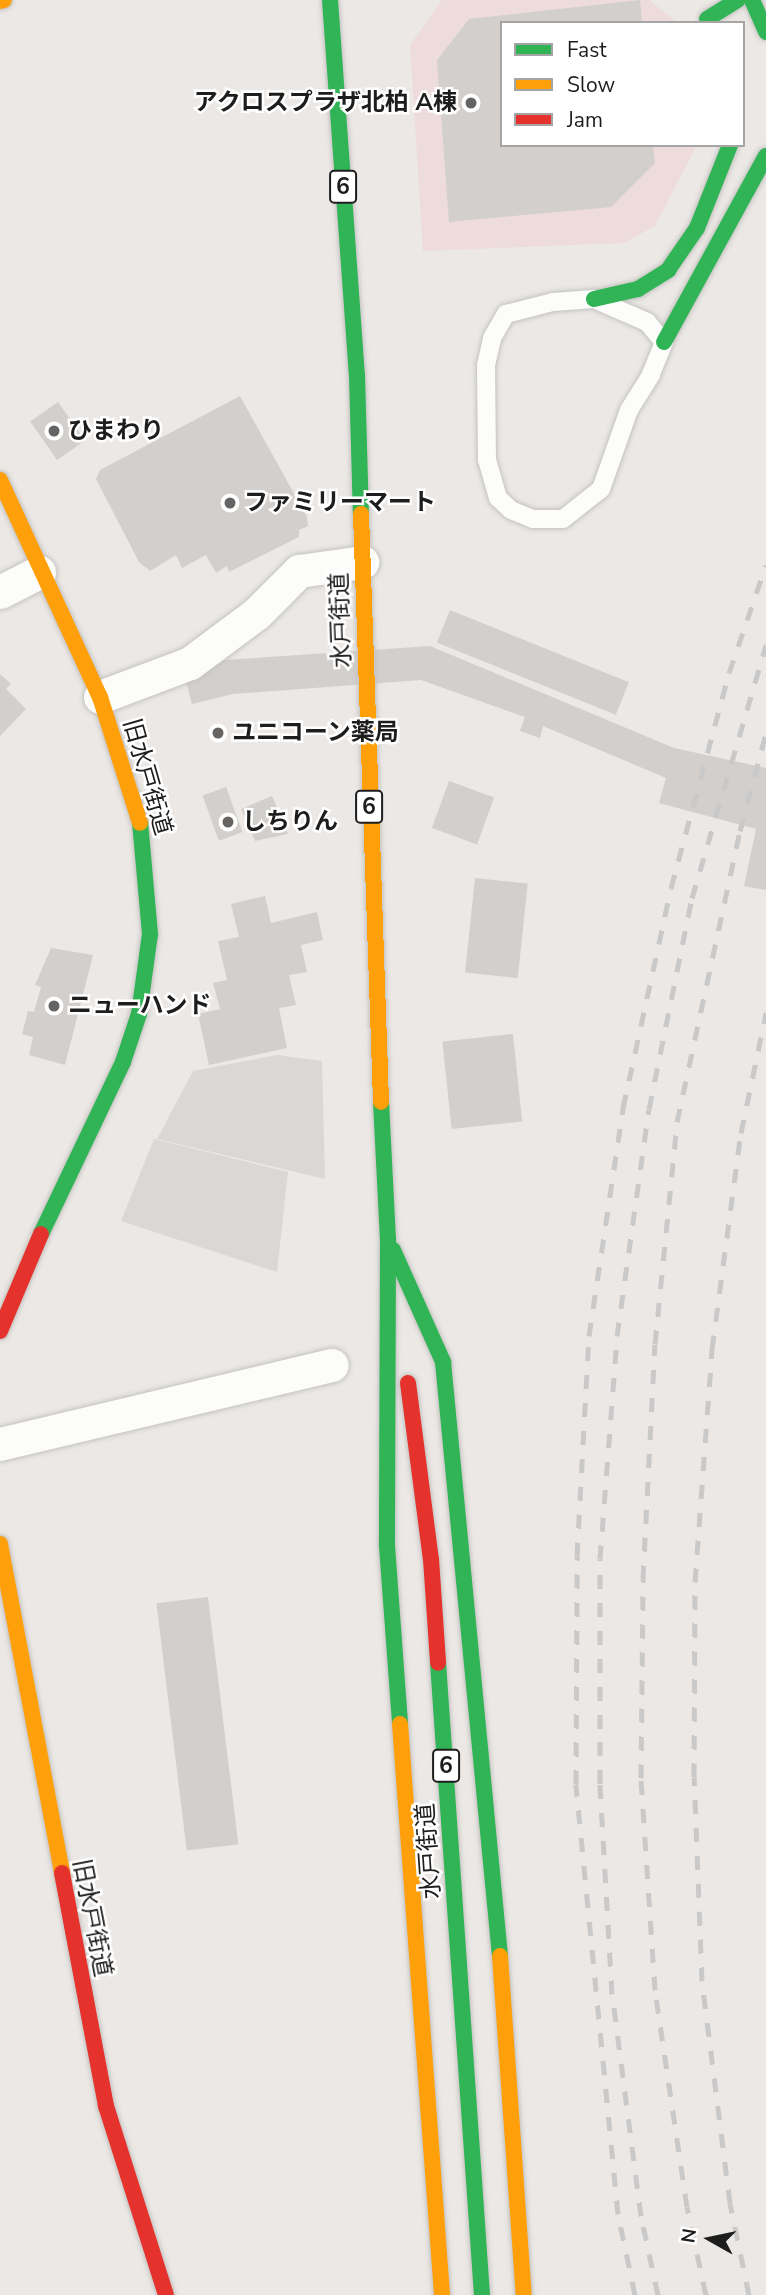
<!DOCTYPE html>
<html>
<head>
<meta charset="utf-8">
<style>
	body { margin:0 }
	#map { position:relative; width:766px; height:2295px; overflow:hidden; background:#ebe8e5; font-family:"Nunito Sans","Noto Sans JP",sans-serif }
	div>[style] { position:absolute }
	.residential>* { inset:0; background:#dad8d7 }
	.commercial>* { inset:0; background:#eddcdb }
	.building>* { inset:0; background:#d2cfcc; transform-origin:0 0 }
	.roads { filter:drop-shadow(0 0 2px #c4c3c1) drop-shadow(0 0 2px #c4c3c1) }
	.lane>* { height:18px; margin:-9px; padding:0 9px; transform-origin:9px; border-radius:9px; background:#fcfcfb }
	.street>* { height:33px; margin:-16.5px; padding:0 16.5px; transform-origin:16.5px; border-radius:16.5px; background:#fcfcfb }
	.fast>* { height:16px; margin:-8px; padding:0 8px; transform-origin:8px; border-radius:8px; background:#30b455 }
	.slow>* { height:16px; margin:-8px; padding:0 8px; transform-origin:8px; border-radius:8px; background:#ff9f0a }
	.jam>* { height:16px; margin:-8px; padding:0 8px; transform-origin:8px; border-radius:8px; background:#e5322d }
	.rail>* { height:5px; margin-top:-2.5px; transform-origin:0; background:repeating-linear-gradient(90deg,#cac9c9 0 14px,transparent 0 28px) }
	.dots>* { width:19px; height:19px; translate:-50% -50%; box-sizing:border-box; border:4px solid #fff; border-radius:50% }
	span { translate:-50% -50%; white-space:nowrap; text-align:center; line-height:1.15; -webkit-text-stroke:5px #fff; paint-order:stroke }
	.shield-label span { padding:2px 5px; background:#fff; border:2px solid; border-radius:5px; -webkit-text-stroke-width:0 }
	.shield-label { font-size:23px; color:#1d1d1d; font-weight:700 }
	.poi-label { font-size:24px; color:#1d1d1d; font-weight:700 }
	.right { translate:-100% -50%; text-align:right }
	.left { translate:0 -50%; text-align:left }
	.street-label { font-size:24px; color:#1d1d1d }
	.legend { position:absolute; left:500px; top:21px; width:245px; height:126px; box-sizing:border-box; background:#fff; border:2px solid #a5a5a5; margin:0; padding:9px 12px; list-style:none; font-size:21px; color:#1d1d1d }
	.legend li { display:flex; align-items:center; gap:14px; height:35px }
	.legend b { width:35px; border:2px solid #a5a5a5 }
	.north { position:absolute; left:675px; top:2204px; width:70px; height:70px; -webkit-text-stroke:5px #fff; paint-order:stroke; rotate:279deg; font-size:19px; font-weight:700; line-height:28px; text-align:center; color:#1d1d1d }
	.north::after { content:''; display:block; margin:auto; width:24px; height:32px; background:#1d1d1d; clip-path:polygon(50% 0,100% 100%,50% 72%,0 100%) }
</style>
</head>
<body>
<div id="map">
	<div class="residential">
		<div style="clip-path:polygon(277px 1055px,322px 1061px,325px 1179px,157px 1139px,193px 1071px)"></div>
		<div style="clip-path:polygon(154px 1139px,288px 1172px,277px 1272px,121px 1221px)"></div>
	</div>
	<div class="commercial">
		<div style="clip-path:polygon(442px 0,649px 0,673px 19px,676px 23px,502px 23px,502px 145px,697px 145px,655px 226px,624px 243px,423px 251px,410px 45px)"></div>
	</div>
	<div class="building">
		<div style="clip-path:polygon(640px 0,642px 23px,502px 23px,502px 145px,653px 145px,655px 163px,611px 207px,449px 222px,437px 60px,469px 19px)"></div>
		<div style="clip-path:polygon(240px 396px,307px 517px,308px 526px,299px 530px,299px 537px,229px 572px,227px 566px,216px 573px,206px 555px,182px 568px,176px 555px,150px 571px,139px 562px,96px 479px,100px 470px)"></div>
		<div style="left:58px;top:402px;width:47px;height:34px;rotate:55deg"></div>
		<div style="left:450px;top:610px;width:193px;height:35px;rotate:22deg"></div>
		<div style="clip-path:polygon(430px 646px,674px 748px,766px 768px,766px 890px,744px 886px,756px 829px,659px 803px,666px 778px,543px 726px,540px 738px,520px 731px,525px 717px,421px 680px,233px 694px,192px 704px,186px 682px,225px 660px)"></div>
		<div style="clip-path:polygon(0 674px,11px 684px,6px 689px,26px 709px,0 736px)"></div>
		<div style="left:449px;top:781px;width:48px;height:50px;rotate:20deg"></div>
		<div style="left:226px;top:787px;width:48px;height:25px;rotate:70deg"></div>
		<div style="clip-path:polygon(272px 796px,288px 834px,255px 841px,241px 809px)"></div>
		<div style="left:475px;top:878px;width:53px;height:95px;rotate:6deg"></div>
		<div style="clip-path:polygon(265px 896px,271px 923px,317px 912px,323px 940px,301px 945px,307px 972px,289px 975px,296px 1005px,279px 1008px,287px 1048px,209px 1065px,198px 1014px,220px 1009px,213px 983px,227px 980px,218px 941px,239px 937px,231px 904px)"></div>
		<div style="clip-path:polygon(51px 948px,93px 955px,65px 1065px,29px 1055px,33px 1037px,22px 1034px,28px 1011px,34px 1012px,41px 987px,35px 985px)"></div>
		<div style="left:513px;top:1034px;width:88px;height:71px;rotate:84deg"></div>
		<div style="left:208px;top:1597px;width:249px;height:52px;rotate:83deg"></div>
	</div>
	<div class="roads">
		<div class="lane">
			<div style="left:594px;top:299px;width:58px;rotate:23.5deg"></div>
			<div style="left:647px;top:322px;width:26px;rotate:50deg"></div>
			<div style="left:664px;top:342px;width:35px;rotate:112deg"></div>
			<div style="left:651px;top:375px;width:41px;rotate:122.2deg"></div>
			<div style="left:629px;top:410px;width:84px;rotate:109.5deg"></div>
			<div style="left:601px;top:489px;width:48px;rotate:141.7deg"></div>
			<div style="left:563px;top:519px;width:30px;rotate:180deg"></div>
			<div style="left:533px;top:519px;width:24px;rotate:-158deg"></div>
			<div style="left:511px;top:510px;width:18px;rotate:-137deg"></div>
			<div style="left:498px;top:498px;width:40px;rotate:-106deg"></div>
			<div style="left:487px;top:460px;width:95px;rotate:-90.6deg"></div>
			<div style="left:486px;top:365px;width:28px;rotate:-77deg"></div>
			<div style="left:492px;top:338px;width:28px;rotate:-60deg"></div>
			<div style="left:506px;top:314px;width:49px;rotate:-14.3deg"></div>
			<div style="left:553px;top:302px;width:41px;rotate:-4.2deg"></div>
		</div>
		<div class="street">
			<div style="left:0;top:592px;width:44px;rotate:-27.1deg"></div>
			<div style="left:100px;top:697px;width:96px;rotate:-20.7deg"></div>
			<div style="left:190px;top:663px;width:82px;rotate:-36.6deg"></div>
			<div style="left:256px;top:614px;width:61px;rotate:-45deg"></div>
			<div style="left:299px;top:571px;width:64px;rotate:-8.1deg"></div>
			<div style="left:0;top:1444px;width:341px;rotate:-13.4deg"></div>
		</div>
		<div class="fast">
			<div style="left:330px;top:0;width:376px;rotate:85.9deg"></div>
			<div style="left:357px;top:375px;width:139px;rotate:88.4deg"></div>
			<div style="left:752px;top:0;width:35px;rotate:66deg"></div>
			<div style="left:707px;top:19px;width:36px;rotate:-32deg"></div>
			<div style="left:594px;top:299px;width:45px;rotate:-12.8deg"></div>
			<div style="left:638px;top:289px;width:36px;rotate:-32deg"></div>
			<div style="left:668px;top:270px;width:51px;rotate:-55.4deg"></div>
			<div style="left:697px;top:228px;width:89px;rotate:-68.3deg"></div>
			<div style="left:664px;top:342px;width:212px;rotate:-61.3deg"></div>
			<div style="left:381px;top:1102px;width:137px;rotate:87.1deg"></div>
			<div style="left:388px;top:1239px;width:307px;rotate:90.2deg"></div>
			<div style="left:387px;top:1546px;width:178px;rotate:85.8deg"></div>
			<div style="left:41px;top:1234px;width:191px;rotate:-64.5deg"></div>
			<div style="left:123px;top:1062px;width:51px;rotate:-71.6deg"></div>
			<div style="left:139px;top:1014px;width:81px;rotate:-82.2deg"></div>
			<div style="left:150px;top:934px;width:111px;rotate:-95.1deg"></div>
			<div style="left:393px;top:1250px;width:123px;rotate:65.9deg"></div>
			<div style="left:443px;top:1362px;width:597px;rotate:84.52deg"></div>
			<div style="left:438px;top:1663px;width:634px;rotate:86.02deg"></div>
		</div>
		<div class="slow">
			<div style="left:0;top:1px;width:4px;rotate:-14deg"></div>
			<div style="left:0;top:480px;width:239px;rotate:65.3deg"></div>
			<div style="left:100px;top:697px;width:132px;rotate:72.4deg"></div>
			<div style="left:361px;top:514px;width:588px;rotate:88.05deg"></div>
			<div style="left:0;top:1544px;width:335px;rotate:79.3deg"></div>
			<div style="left:400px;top:1724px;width:573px;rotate:85.79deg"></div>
			<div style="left:500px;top:1956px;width:340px;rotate:86deg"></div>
		</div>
		<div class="jam">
			<div style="left:0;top:1331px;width:105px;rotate:-67.1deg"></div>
			<div style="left:408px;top:1383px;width:177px;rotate:82.6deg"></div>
			<div style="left:431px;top:1559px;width:104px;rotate:86.1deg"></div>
			<div style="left:62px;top:1873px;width:237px;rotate:79.3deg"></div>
			<div style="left:106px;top:2106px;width:198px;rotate:72.4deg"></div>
		</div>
	</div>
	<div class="rail">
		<div style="left:635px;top:2295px;width:83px;rotate:-101.9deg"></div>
		<div style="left:618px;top:2214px;width:432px;rotate:-95.6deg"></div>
		<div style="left:576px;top:1784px;width:228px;rotate:-89.7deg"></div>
		<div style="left:577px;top:1556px;width:220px;rotate:-86.9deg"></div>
		<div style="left:589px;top:1336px;width:231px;rotate:-81.5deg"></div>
		<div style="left:623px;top:1108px;width:225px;rotate:-77.7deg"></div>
		<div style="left:671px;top:888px;width:223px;rotate:-74.9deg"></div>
		<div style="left:729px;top:673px;width:114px;rotate:-71.1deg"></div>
		<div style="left:658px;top:2295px;width:81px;rotate:-102.1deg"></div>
		<div style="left:641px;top:2216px;width:224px;rotate:-97.4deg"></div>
		<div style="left:612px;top:1994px;width:210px;rotate:-93.3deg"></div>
		<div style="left:600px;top:1784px;width:225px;rotate:-90deg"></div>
		<div style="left:600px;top:1559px;width:224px;rotate:-85.6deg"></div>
		<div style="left:617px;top:1336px;width:229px;rotate:-82deg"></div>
		<div style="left:649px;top:1109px;width:215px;rotate:-78.5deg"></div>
		<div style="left:692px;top:898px;width:264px;rotate:-73.7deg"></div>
		<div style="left:706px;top:2295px;width:90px;rotate:-102.2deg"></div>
		<div style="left:687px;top:2207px;width:219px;rotate:-98.4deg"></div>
		<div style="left:655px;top:1990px;width:212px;rotate:-93.8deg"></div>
		<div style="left:641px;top:1778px;width:199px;rotate:-89.4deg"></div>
		<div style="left:643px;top:1579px;width:235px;rotate:-87.1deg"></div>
		<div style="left:655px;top:1344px;width:223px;rotate:-84.3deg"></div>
		<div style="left:677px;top:1122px;width:298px;rotate:-77.8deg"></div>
		<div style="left:740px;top:831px;width:101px;rotate:-75.1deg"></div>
		<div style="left:749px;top:2295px;width:94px;rotate:-101.7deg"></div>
		<div style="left:730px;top:2203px;width:224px;rotate:-97.2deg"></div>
		<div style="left:702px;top:1981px;width:204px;rotate:-92.2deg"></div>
		<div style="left:694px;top:1777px;width:195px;rotate:-89.7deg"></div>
		<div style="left:695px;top:1582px;width:234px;rotate:-85.8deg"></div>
		<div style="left:712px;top:1349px;width:218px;rotate:-82.4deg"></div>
		<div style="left:741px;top:1133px;width:123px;rotate:-78.2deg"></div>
	</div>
	<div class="dots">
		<div style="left:471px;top:103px;background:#656463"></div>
		<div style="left:54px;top:431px;background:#656463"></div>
		<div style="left:230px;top:503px;background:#656463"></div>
		<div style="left:218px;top:733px;background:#656463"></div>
		<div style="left:228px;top:822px;background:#656463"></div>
		<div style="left:54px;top:1006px;background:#656463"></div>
	</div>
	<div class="shield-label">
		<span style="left:343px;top:187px">6</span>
		<span style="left:369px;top:807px">6</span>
		<span style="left:446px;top:1766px">6</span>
	</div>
	<div class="poi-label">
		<span class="right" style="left:457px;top:103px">アクロスプラザ北柏 A棟</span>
		<span class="left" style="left:68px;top:431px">ひまわり</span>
		<span class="left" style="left:244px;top:503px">ファミリーマート</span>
		<span class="left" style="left:232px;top:733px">ユニコーン薬局</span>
		<span class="left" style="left:242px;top:822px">しちりん</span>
		<span class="left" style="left:68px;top:1006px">ニューハンド</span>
	</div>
	<div class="street-label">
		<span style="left:341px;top:620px;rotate:-92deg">水戸街道</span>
		<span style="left:147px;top:777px;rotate:74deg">旧水戸街道</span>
		<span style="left:429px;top:1851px;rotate:-94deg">水戸街道</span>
		<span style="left:92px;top:1918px;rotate:79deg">旧水戸街道</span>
	</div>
	<ul class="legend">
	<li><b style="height:9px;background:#30b455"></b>Fast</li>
	<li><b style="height:9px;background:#ff9f0a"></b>Slow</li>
	<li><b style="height:9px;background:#e5322d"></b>Jam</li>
	</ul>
	<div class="north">N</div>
</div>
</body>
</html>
